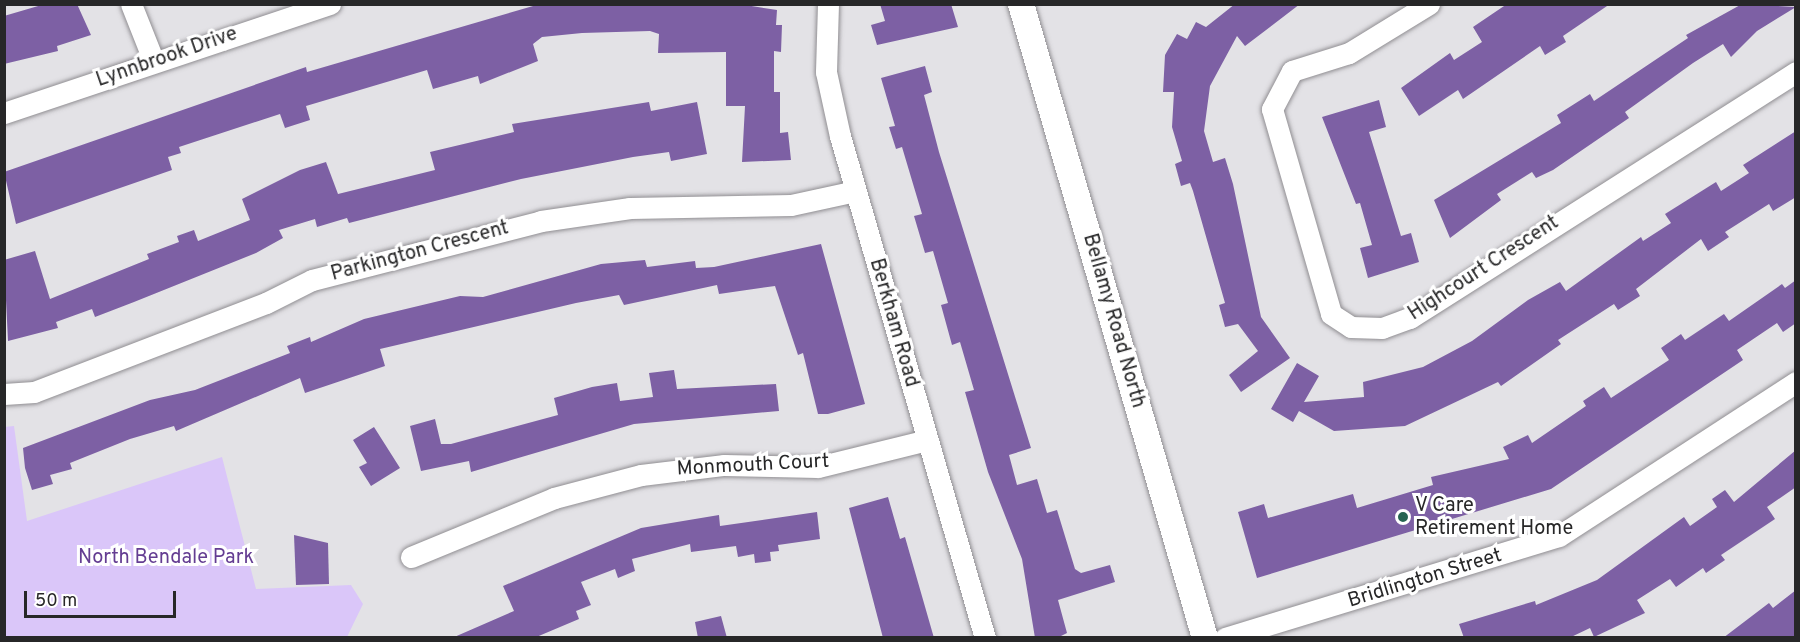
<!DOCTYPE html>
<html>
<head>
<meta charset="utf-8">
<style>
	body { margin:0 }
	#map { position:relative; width:1800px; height:642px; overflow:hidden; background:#e3e2e6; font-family:Overpass,sans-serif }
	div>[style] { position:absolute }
	.green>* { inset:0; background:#dac6f9 }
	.building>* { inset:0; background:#7d60a4 }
	.roads { filter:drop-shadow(0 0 2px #908e92) drop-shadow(0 0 2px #908e92) }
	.minor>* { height:21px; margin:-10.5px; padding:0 10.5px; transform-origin:10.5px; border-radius:10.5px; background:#fff }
	.tertiary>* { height:26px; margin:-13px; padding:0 13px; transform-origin:13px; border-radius:13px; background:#fff }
	.dots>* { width:16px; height:16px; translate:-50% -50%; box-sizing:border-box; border:3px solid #fff; border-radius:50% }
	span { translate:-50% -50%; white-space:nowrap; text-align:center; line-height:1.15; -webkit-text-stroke:6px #fff; paint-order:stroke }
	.street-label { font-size:20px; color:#272728 }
	.poi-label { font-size:20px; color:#272728 }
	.left { translate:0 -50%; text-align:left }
	.park-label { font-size:20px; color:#643d92 }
	.frame { position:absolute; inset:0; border:6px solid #272728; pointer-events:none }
	.scale { position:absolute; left:24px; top:591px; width:152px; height:27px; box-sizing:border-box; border:3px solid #272728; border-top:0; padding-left:8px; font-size:18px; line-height:21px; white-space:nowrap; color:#272728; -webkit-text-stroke:4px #fff; paint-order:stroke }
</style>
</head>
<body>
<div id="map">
	<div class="green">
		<div style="clip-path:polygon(14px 426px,27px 521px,222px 457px,256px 589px,351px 585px,363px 604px,347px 637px,5px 637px,4px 427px)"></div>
	</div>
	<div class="building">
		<div style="clip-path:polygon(45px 4px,77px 4px,91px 35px,57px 46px,58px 51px,4px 64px,4px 16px)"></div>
		<div style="clip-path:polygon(540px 4px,739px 4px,777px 10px,776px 25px,782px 25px,781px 52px,774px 51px,774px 92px,780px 92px,780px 133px,788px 132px,791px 160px,742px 162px,745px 106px,726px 106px,726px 52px,658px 53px,659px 34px,650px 31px,582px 33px,542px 37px,533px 44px,538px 61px,480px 84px,478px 76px,433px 89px,427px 70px,306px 106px,310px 120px,285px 128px,280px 114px,179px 147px,181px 153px,168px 157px,172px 170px,16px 224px,4px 172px,306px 67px,307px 72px)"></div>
		<div style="clip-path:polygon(880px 4px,951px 4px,958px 27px,877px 45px,871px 25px,885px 21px)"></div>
		<div style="clip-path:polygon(1235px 4px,1300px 4px,1245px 46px,1237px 36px,1210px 86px,1204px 131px,1213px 162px,1225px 158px,1233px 184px,1261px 317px,1290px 358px,1241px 392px,1229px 375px,1258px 351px,1238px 324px,1225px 327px,1219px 305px,1225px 303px,1193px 191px,1190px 183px,1181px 186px,1175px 164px,1182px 161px,1172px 127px,1174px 92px,1163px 92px,1165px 55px,1177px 34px,1187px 39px,1196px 22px,1206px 27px)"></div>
		<div style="clip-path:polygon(1507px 4px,1610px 4px,1563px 36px,1566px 42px,1545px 55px,1540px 46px,1463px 99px,1458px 90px,1419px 116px,1401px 88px,1450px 53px,1454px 60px,1482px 42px,1473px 27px)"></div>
		<div style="clip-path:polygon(1742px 4px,1796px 7px,1757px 31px,1731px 57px,1723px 44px,1693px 63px,1625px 112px,1629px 118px,1553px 170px,1536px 178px,1532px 172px,1497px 194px,1501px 200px,1450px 238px,1434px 200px,1561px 123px,1557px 115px,1590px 94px,1594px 101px,1688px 38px,1686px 35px)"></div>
		<div style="clip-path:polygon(925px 66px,932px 92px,924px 95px,939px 152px,1031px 448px,1009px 455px,1017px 485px,1037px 479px,1047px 513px,1057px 510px,1075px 569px,1081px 573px,1110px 565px,1115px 582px,1058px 600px,1067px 633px,1057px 638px,1035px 638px,1022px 559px,988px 472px,965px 392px,974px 390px,960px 342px,952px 345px,941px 305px,948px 303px,933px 251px,925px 253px,914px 216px,922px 214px,902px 147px,896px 149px,889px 127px,895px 126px,881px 78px)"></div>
		<div style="clip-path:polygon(1379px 100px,1386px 127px,1369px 132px,1401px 236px,1411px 233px,1419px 262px,1368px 278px,1360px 248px,1372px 245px,1360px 203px,1356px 204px,1322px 117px)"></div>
		<div style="clip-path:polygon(649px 102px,651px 111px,697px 102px,707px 154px,671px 161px,669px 152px,633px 157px,521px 179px,349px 223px,347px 218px,317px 227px,315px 219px,279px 230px,283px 238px,256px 253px,134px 302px,95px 317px,92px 309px,56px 322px,58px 328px,8px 341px,4px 260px,35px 251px,50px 299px,149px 259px,147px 254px,179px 242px,177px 236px,194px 230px,198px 241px,250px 220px,242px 199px,300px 170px,326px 162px,338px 194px,435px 170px,430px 152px,514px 132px,512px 124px)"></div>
		<div style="clip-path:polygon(1796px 131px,1796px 197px,1773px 211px,1769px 204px,1725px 232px,1729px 237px,1708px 251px,1701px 239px,1636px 289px,1640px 296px,1618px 310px,1614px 304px,1558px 340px,1561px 344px,1501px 386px,1498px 382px,1405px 426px,1334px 431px,1299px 411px,1293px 422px,1271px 409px,1297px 363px,1319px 376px,1304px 402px,1364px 397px,1363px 382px,1423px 367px,1472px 341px,1528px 300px,1560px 282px,1566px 291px,1641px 237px,1643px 241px,1671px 223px,1665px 214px,1716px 182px,1721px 191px,1749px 173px,1743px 165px)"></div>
		<div style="clip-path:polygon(821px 244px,865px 404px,828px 414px,818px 414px,803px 353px,798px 355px,775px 286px,719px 294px,717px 285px,624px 305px,619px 295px,576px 303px,380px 349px,385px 366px,305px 393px,300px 378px,176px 431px,174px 426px,130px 439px,70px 463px,72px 469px,50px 475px,53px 484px,32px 490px,25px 468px,23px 448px,150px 400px,195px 390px,290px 353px,287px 346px,310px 337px,311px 342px,364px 319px,460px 296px,483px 297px,601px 264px,645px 260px,647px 267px,695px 261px,696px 268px,714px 267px)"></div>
		<div style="clip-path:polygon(1796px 280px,1796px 323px,1783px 332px,1777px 323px,1737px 350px,1743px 360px,1551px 489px,1257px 578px,1238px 512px,1264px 504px,1268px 518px,1353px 494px,1357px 508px,1433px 485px,1431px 477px,1509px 459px,1503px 447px,1528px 435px,1532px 443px,1586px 406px,1583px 401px,1604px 387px,1611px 398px,1669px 360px,1661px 348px,1681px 334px,1685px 340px,1724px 314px,1729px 321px,1782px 284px,1785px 288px)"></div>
		<div style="clip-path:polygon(674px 370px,677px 389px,776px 384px,779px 411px,634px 424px,471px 472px,469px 461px,421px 471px,410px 426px,435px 419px,441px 444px,451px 444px,558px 415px,554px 398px,592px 387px,617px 383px,620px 401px,653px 397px,649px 373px)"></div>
		<div style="clip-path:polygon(374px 427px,400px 468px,371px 486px,359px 467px,367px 463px,353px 440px)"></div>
		<div style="clip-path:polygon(1796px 450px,1796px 487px,1767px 507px,1775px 519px,1721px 555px,1725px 560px,1706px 573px,1703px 568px,1676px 587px,1670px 579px,1637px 600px,1645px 613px,1594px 637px,1590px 628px,1569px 638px,1464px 638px,1459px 624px,1535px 601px,1536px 605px,1597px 580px,1684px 517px,1690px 526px,1717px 507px,1712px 499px,1725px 490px,1734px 502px)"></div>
		<div style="clip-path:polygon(888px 497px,900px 539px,905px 537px,934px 638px,883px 638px,849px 508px)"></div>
		<div style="clip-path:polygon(817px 512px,820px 539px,778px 545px,779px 551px,770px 552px,771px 561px,755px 563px,754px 554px,738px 557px,736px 546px,691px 552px,690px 544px,632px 559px,635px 571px,618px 578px,615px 569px,581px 582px,591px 605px,576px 611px,579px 619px,534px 638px,452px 638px,514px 611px,503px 586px,641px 528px,719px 515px,720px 526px)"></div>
		<div style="clip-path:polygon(294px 535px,328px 543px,329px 584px,296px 585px)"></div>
		<div style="clip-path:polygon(1796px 590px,1796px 638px,1723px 638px,1769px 603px,1773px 608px)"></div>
		<div style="clip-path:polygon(721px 616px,727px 638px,698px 638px,695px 622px)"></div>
	</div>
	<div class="roads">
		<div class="minor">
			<div style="left:131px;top:4px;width:62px;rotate:68.4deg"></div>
			<div style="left:828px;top:4px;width:68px;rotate:91.7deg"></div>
			<div style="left:826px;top:72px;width:66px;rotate:77.7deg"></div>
			<div style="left:840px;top:136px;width:523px;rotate:73.89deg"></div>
			<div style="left:1429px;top:4px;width:94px;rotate:148.5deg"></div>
			<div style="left:1349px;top:53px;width:60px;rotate:162.5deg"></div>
			<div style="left:1292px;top:71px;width:43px;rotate:117.8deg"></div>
			<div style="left:1272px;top:109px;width:213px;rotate:73.9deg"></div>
			<div style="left:1331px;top:314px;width:24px;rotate:33deg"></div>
			<div style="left:1351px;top:327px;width:31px;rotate:2deg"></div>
			<div style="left:1382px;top:328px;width:30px;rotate:-20deg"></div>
			<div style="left:1410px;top:318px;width:458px;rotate:-32.5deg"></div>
			<div style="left:4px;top:113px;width:344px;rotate:-18.5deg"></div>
			<div style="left:4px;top:394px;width:30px;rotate:-4deg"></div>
			<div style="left:34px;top:392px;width:248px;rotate:-21deg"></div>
			<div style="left:266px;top:303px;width:51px;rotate:-26.6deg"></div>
			<div style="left:312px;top:280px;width:236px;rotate:-14.4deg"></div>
			<div style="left:541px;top:221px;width:90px;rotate:-8.3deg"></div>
			<div style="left:630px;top:208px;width:161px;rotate:-1.1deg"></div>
			<div style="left:791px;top:205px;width:66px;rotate:-12.3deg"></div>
			<div style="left:411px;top:557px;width:155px;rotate:-22.4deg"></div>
			<div style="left:554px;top:498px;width:90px;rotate:-14.8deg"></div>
			<div style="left:641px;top:475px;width:84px;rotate:-6.9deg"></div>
			<div style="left:724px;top:465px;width:94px;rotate:1.2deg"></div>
			<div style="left:818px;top:467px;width:112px;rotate:-13.9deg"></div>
			<div style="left:1225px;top:638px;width:349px;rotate:-17deg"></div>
			<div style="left:1559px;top:536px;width:283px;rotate:-33deg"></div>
		</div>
		<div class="tertiary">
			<div style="left:1021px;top:4px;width:660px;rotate:73.82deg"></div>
		</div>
	</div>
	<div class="dots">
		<div style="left:1403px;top:517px;background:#266451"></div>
	</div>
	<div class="street-label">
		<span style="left:167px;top:58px;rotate:-19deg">Lynnbrook Drive</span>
		<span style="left:420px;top:252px;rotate:-15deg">Parkington Crescent</span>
		<span style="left:1484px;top:269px;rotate:-33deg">Highcourt Crescent</span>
		<span style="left:1113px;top:321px;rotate:74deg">Bellamy Road North</span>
		<span style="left:893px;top:323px;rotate:74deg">Berkham Road</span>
		<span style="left:753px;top:466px;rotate:-3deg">Monmouth Court</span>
		<span style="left:1425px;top:579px;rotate:-17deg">Bridlington Street</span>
	</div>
	<div class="poi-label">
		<span class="left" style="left:1415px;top:518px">V Care<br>Retirement Home</span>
	</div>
	<div class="park-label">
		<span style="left:166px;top:558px">North Bendale Park</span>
	</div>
	<div class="frame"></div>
	<div class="scale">50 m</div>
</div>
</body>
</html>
